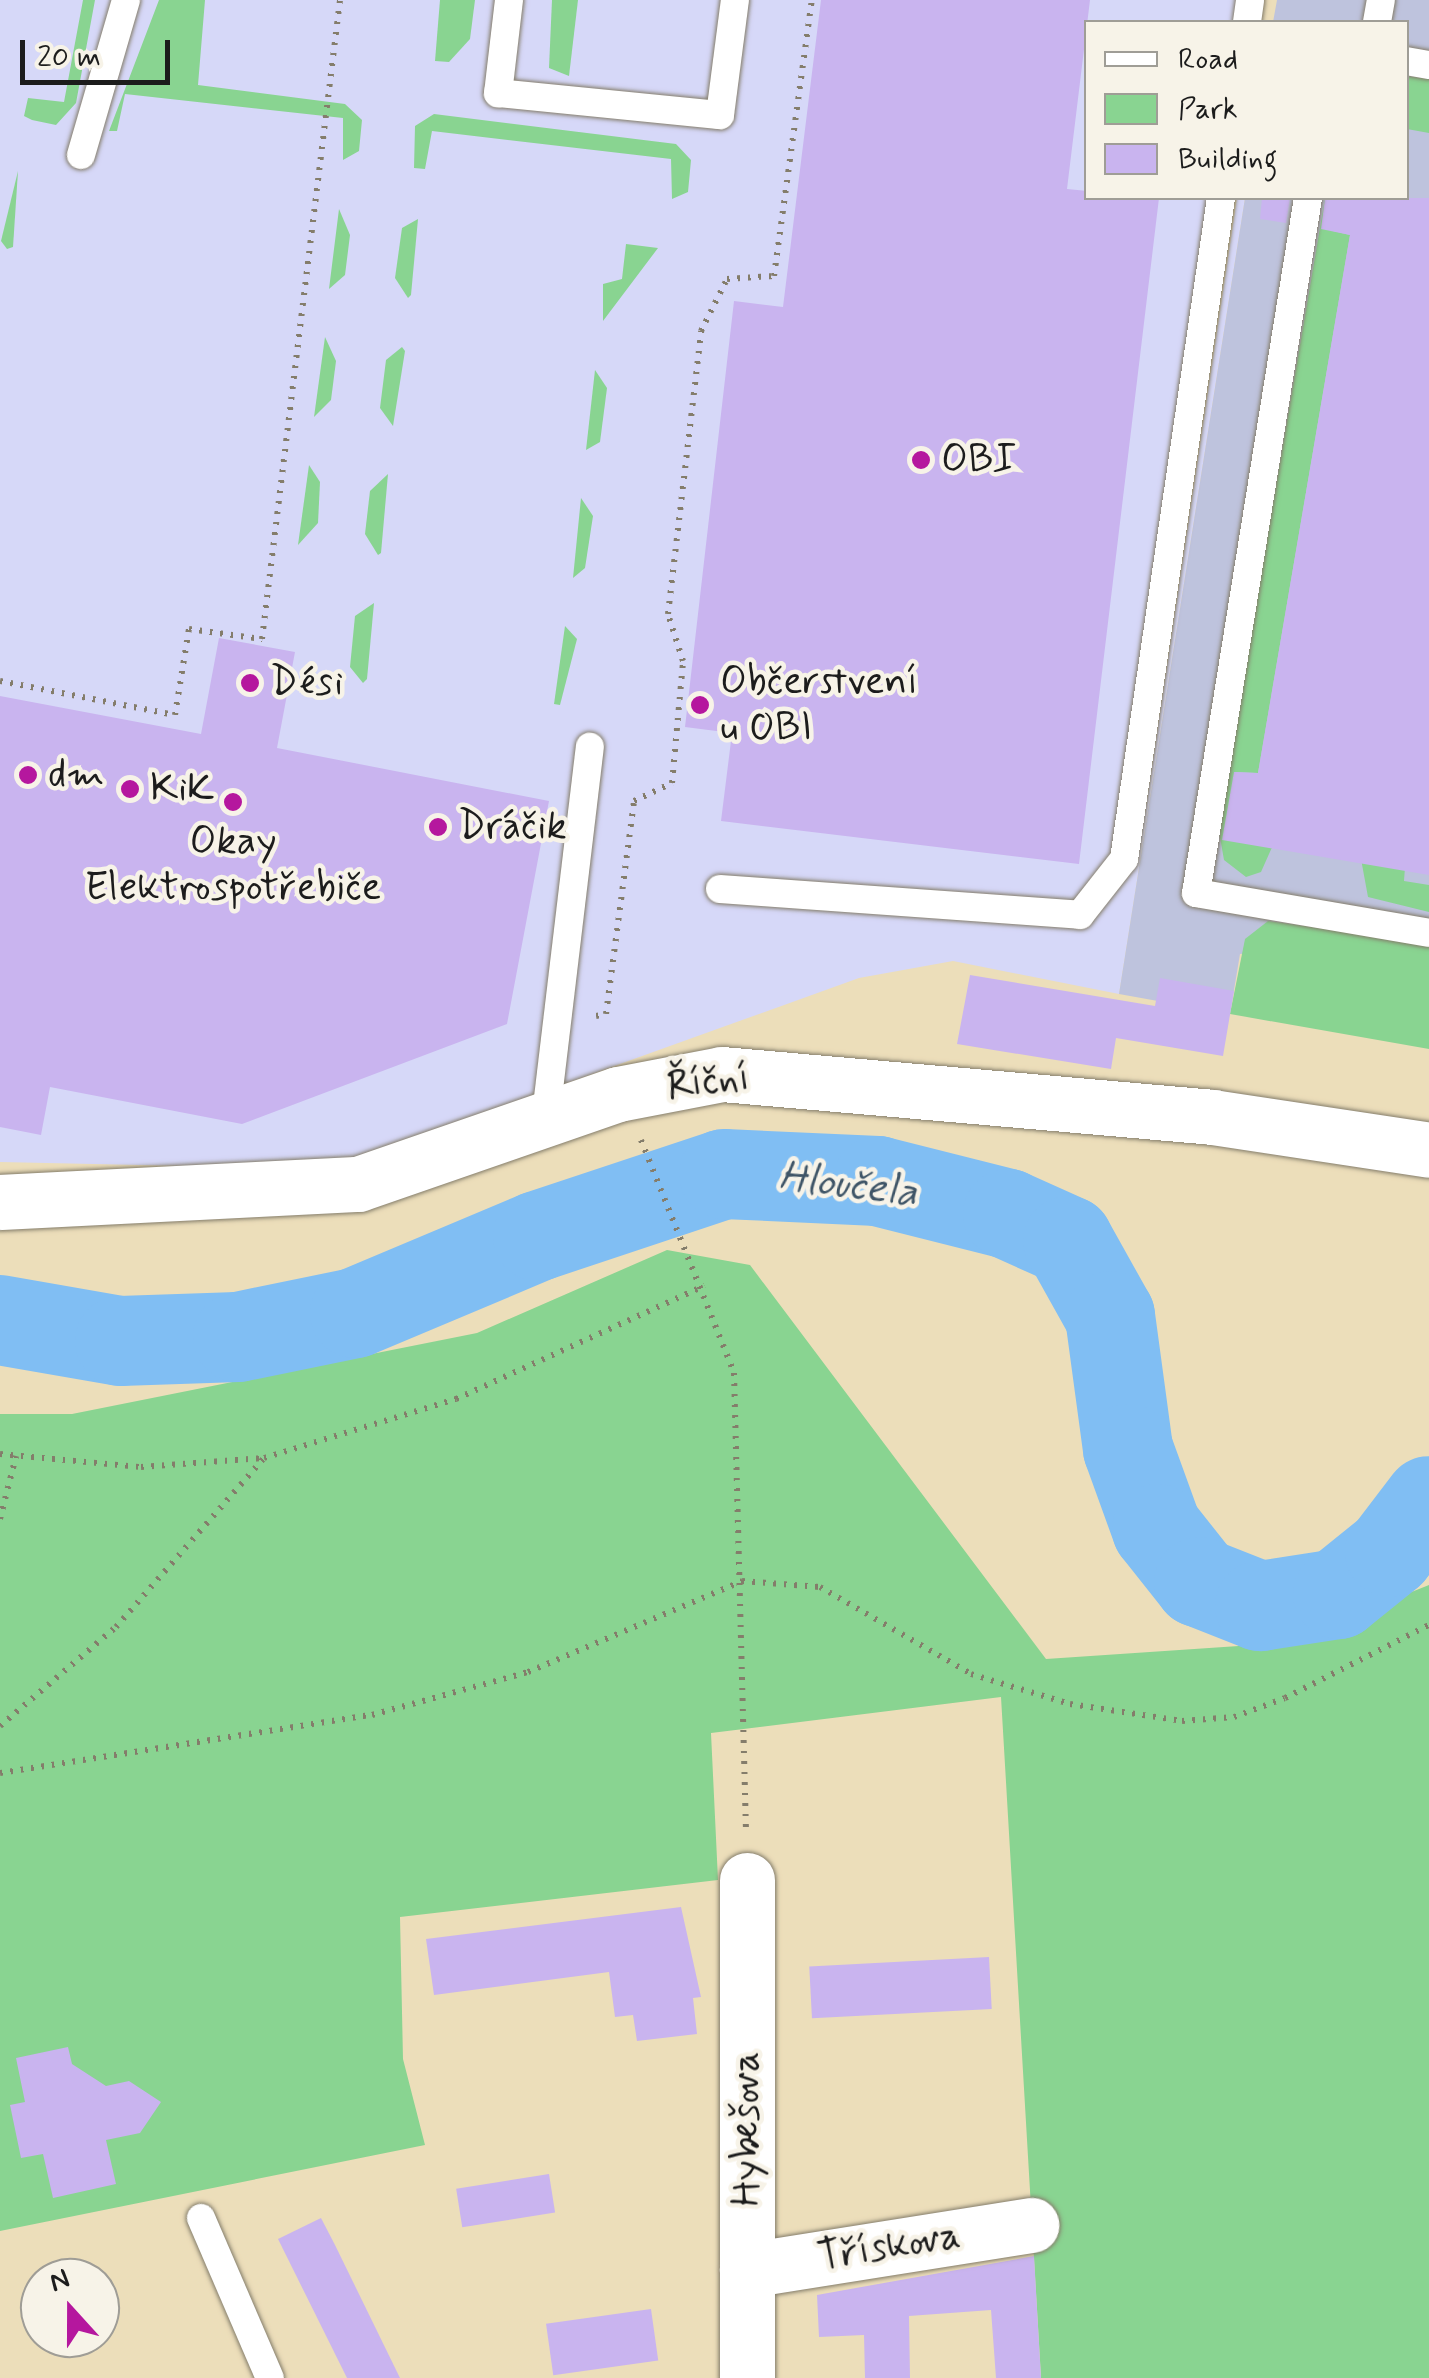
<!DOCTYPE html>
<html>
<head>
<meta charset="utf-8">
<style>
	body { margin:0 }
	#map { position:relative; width:1429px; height:2378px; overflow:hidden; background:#ecdeba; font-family:Mynerve,sans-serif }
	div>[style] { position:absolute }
	.built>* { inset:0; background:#d6d8f8 }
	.industrial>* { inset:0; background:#bec3dd }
	.green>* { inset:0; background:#89d491 }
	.river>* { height:90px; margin:-45px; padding:0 45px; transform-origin:45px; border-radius:45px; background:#80bef3 }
	.building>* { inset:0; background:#c9b4ef; transform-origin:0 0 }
	.path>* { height:6px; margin-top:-3px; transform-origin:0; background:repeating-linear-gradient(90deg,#847d6b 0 2.5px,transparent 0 10.5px) }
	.roads { filter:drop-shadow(0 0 2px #847d6b) drop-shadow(0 0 2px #847d6b) }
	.lane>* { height:28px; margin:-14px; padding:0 14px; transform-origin:14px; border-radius:14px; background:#fff }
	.street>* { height:55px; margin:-27.5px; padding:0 27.5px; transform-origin:27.5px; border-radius:27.5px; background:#fff }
	.dots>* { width:28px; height:28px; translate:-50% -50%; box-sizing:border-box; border:5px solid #f7f3e8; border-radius:50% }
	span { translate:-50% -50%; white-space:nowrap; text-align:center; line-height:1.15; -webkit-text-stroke:9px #f7f3e8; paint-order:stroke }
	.poi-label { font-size:40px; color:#1c1c1c }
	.left { translate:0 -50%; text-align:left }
	.street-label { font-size:40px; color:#1c1c1c }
	.water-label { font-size:42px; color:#3f5567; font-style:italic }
	.legend { position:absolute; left:1084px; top:20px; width:325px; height:180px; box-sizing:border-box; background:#f7f3e8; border:2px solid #9f9d96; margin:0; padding:12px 18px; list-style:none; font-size:30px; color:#1c1c1c }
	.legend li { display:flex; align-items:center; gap:20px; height:50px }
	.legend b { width:50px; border:2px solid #9f9d96 }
	.north { position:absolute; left:20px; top:2258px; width:100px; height:100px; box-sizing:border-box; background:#f7f3e8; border:2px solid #9f9d96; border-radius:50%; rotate:339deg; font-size:28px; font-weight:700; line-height:40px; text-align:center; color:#1c1c1c }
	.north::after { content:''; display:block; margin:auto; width:35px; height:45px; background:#b5179e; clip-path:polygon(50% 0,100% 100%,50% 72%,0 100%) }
	.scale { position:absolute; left:20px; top:40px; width:150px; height:45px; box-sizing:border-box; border:5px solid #1c1c1c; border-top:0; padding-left:12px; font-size:30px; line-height:35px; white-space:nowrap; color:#1c1c1c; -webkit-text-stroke:8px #f7f3e8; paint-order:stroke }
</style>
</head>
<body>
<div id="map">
	<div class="built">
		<div style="clip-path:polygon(0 0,1261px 0,1258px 22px,1086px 22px,1086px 198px,1230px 198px,1136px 800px,1145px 813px,1237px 198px,1245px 198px,1119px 994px,953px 961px,859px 978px,328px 1169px,0 1162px)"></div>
	</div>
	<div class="industrial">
		<div style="clip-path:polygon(1277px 0,1429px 0,1429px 943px,1240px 954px,1230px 1014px,1119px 994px,1245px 198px,1406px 198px,1406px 22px,1273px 22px)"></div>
	</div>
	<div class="green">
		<div style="clip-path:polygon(83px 0,95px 0,76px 103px,56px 125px,32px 120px,24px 116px,28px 98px,64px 102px)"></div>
		<div style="clip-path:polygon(159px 0,205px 0,198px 85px,345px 104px,362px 120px,359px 151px,343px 160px,343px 118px,125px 94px,117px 131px,109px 131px)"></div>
		<div style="clip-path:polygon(440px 0,475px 0,470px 39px,449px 62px,435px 61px)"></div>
		<div style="clip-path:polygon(552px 0,578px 0,569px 76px,549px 68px)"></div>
		<div style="clip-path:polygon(1406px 76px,1429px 79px,1429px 133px,1407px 129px)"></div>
		<div style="clip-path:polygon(434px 114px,676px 144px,691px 160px,688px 192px,672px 199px,671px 159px,432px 131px,425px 169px,414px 168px,415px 126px)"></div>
		<div style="clip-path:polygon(18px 171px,13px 247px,7px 249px,1px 241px)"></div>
		<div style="clip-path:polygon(1325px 198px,1338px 198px,1333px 231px,1350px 235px,1258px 773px,1234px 772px,1273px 845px,1261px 872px,1246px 877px,1224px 860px,1218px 826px)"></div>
		<div style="clip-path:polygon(339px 209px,350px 235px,345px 275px,329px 289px)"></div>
		<div style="clip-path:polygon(418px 219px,411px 295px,408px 298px,395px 278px,402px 228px)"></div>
		<div style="clip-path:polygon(626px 244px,658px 248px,603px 321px,603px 284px,622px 279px)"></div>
		<div style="clip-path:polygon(325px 337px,336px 361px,331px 400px,314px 417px)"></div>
		<div style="clip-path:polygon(402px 347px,405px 351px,393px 426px,380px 408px,386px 360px)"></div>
		<div style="clip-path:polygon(595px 370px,607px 388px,600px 442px,586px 450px)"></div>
		<div style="clip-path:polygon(309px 465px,320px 482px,318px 523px,298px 545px)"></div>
		<div style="clip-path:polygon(388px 474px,381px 553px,378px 555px,365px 534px,370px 491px)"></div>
		<div style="clip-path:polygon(581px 498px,593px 516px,585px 568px,573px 578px)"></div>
		<div style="clip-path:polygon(374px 603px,367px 679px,363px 683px,350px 667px,355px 616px)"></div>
		<div style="clip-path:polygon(565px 626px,577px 639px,560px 705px,554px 704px)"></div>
		<div style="clip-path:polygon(1361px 859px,1405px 867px,1404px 881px,1429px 885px,1429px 912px,1368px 897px)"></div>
		<div style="clip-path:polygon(1268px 921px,1429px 943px,1429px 1049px,1230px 1014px,1245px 939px)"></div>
		<div style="clip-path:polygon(667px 1250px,750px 1265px,1046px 1659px,1284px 1643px,1429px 1585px,1429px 2378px,1041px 2378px,1001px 1697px,711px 1733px,718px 1880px,400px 1917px,403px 2059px,425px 2145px,0 2231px,0 1414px,72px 1414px,477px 1333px)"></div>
	</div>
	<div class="river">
		<div style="left:0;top:1320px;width:122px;rotate:9.9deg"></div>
		<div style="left:120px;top:1341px;width:118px;rotate:-1.9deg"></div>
		<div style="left:238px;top:1337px;width:119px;rotate:-11.6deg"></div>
		<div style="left:355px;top:1313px;width:199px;rotate:-22.8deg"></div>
		<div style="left:538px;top:1236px;width:196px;rotate:-18.4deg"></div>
		<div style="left:724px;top:1174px;width:154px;rotate:2.6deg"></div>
		<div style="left:878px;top:1181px;width:134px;rotate:14.2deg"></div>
		<div style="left:1008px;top:1214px;width:66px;rotate:24.2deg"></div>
		<div style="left:1068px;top:1241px;width:86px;rotate:60.8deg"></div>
		<div style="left:1110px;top:1316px;width:134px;rotate:82.3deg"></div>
		<div style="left:1128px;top:1449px;width:85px;rotate:70.1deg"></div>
		<div style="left:1157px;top:1529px;width:68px;rotate:51.6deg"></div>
		<div style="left:1199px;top:1582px;width:66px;rotate:21.5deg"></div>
		<div style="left:1260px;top:1606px;width:79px;rotate:-8.7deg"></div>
		<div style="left:1338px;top:1594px;width:67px;rotate:-38.9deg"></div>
		<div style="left:1390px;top:1552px;width:64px;rotate:-52.6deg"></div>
	</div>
	<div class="building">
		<div style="clip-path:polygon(821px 0,1090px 0,1067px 189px,1159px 198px,1079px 864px,721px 821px,732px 733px,685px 727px,734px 301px,783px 307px)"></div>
		<div style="clip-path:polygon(1262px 198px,1290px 198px,1286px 223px,1260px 219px)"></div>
		<div style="clip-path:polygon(1325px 198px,1429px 198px,1429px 875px,1222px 840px,1234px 772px,1258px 773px,1350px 235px,1321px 229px)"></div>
		<div style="clip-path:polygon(219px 638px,295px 652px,277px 748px,549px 801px,507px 1024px,242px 1124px,50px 1087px,41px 1135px,0 1127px,0 696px,201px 734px)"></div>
		<div style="clip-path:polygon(970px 975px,1155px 1006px,1160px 978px,1234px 991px,1223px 1056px,1116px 1038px,1111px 1069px,957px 1044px)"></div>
		<div style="clip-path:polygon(681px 1907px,701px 1997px,693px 1998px,697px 2034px,637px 2041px,633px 2015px,615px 2017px,609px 1972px,434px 1995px,426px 1939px)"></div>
		<div style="left:989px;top:1957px;width:52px;height:180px;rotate:87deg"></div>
		<div style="clip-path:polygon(68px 2047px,72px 2064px,106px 2086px,129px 2081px,161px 2102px,140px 2133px,106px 2140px,116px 2184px,53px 2198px,43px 2154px,21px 2158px,10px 2105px,25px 2102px,16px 2058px)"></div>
		<div style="left:549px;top:2174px;width:39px;height:94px;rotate:81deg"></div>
		<div style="clip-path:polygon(321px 2218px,335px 2245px,400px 2378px,347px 2378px,278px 2239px)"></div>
		<div style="clip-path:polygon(1034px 2256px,1041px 2378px,996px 2378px,991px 2310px,909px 2316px,910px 2378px,865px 2378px,864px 2335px,819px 2337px,817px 2295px)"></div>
		<div style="left:651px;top:2309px;width:52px;height:106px;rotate:82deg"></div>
	</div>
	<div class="path">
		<div style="left:0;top:681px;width:178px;rotate:11deg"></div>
		<div style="left:175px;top:715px;width:87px;rotate:-80.8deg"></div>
		<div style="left:189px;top:629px;width:74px;rotate:7.8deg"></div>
		<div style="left:262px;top:639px;width:644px;rotate:-83.04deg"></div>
		<div style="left:596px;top:1016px;width:10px;rotate:-11deg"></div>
		<div style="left:606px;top:1014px;width:215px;rotate:-82.5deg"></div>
		<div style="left:634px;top:801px;width:42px;rotate:-25.3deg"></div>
		<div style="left:672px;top:783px;width:122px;rotate:-84.8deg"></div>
		<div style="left:683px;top:661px;width:49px;rotate:-107.7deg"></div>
		<div style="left:668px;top:614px;width:285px;rotate:-83.3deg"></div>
		<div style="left:701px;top:331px;width:58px;rotate:-63.4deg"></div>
		<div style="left:727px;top:279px;width:47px;rotate:-3.7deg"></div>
		<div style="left:774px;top:276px;width:279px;rotate:-82.2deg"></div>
		<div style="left:641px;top:1140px;width:251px;rotate:68.2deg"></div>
		<div style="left:734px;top:1373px;width:456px;rotate:88.5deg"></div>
		<div style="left:0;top:1454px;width:142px;rotate:5.3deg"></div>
		<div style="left:141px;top:1467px;width:122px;rotate:-4.2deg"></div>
		<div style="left:0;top:1519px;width:65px;rotate:-75.7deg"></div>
		<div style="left:0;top:1726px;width:153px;rotate:-40.5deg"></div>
		<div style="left:116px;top:1627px;width:225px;rotate:-48.8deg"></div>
		<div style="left:264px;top:1458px;width:201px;rotate:-17.1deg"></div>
		<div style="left:456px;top:1399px;width:273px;rotate:-24.5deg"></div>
		<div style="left:0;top:1773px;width:376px;rotate:-8.9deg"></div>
		<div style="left:372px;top:1715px;width:162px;rotate:-15.4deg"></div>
		<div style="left:528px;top:1672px;width:233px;rotate:-23deg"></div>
		<div style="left:742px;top:1581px;width:78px;rotate:4.4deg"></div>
		<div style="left:820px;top:1587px;width:174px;rotate:29.9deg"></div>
		<div style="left:971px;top:1674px;width:103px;rotate:16.9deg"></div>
		<div style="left:1070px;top:1704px;width:113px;rotate:8.6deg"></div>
		<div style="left:1182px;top:1721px;width:52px;rotate:-4.4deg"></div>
		<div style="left:1234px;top:1717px;width:54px;rotate:-20.4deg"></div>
		<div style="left:1285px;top:1698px;width:161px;rotate:-26.9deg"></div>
	</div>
	<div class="roads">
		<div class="lane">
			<div style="left:509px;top:0;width:94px;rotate:96.7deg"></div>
			<div style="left:498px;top:93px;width:223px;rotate:5.7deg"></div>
			<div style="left:720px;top:115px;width:116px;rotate:-82.6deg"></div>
			<div style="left:1247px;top:22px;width:22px;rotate:-82deg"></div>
			<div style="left:1377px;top:22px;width:22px;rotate:-80deg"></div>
			<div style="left:1406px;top:61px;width:23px;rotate:10deg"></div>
			<div style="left:81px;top:155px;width:161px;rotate:-73.8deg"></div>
			<div style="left:1308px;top:198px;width:704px;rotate:99.15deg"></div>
			<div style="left:1196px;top:893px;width:236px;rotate:9.7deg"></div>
			<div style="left:720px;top:889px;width:361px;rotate:4.1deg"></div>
			<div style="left:1080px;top:915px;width:71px;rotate:-51.8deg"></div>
			<div style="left:1124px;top:859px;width:668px;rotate:-81.65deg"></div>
			<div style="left:545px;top:1123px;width:379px;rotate:-83.2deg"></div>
			<div style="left:201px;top:2218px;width:174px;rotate:66.7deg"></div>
		</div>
		<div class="street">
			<div style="left:0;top:1202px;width:358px;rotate:-2.9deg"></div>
			<div style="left:358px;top:1184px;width:275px;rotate:-19.1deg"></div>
			<div style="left:618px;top:1094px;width:106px;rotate:-10.9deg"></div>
			<div style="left:722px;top:1074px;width:492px;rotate:5deg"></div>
			<div style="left:1212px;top:1117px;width:219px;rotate:8.6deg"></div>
			<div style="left:747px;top:1880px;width:498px;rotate:90deg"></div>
			<div style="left:747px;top:2270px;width:288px;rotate:-9deg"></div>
		</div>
	</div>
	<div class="dots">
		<div style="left:921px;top:460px;background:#b5179e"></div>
		<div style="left:250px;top:683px;background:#b5179e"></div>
		<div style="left:700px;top:705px;background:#b5179e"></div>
		<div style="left:28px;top:775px;background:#b5179e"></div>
		<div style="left:130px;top:789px;background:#b5179e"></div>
		<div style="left:233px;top:802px;background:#b5179e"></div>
		<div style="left:438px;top:827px;background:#b5179e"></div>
	</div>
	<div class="poi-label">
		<span class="left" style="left:941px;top:460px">OBI</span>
		<span class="left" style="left:720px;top:705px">Občerstvení<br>u OBI</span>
		<span class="left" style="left:270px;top:683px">Dési</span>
		<span class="left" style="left:48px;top:775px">dm</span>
		<span class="left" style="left:150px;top:789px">KiK</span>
		<span class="left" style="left:458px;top:827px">Dráčik</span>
		<span style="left:233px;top:865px">Okay<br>Elektrospotřebiče</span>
	</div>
	<div class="street-label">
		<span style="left:708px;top:1082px;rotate:-6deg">Říční</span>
		<span style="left:747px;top:2129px;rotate:-90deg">Hybešova</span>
		<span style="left:889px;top:2247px;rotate:-9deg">Třískova</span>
	</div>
	<div class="water-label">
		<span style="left:848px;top:1186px;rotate:7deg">Hloučela</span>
	</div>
	<ul class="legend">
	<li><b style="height:12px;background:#fff"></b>Road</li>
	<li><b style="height:28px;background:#89d491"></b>Park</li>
	<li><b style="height:28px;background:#c9b4ef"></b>Building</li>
	</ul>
	<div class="north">N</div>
	<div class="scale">20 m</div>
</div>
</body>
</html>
